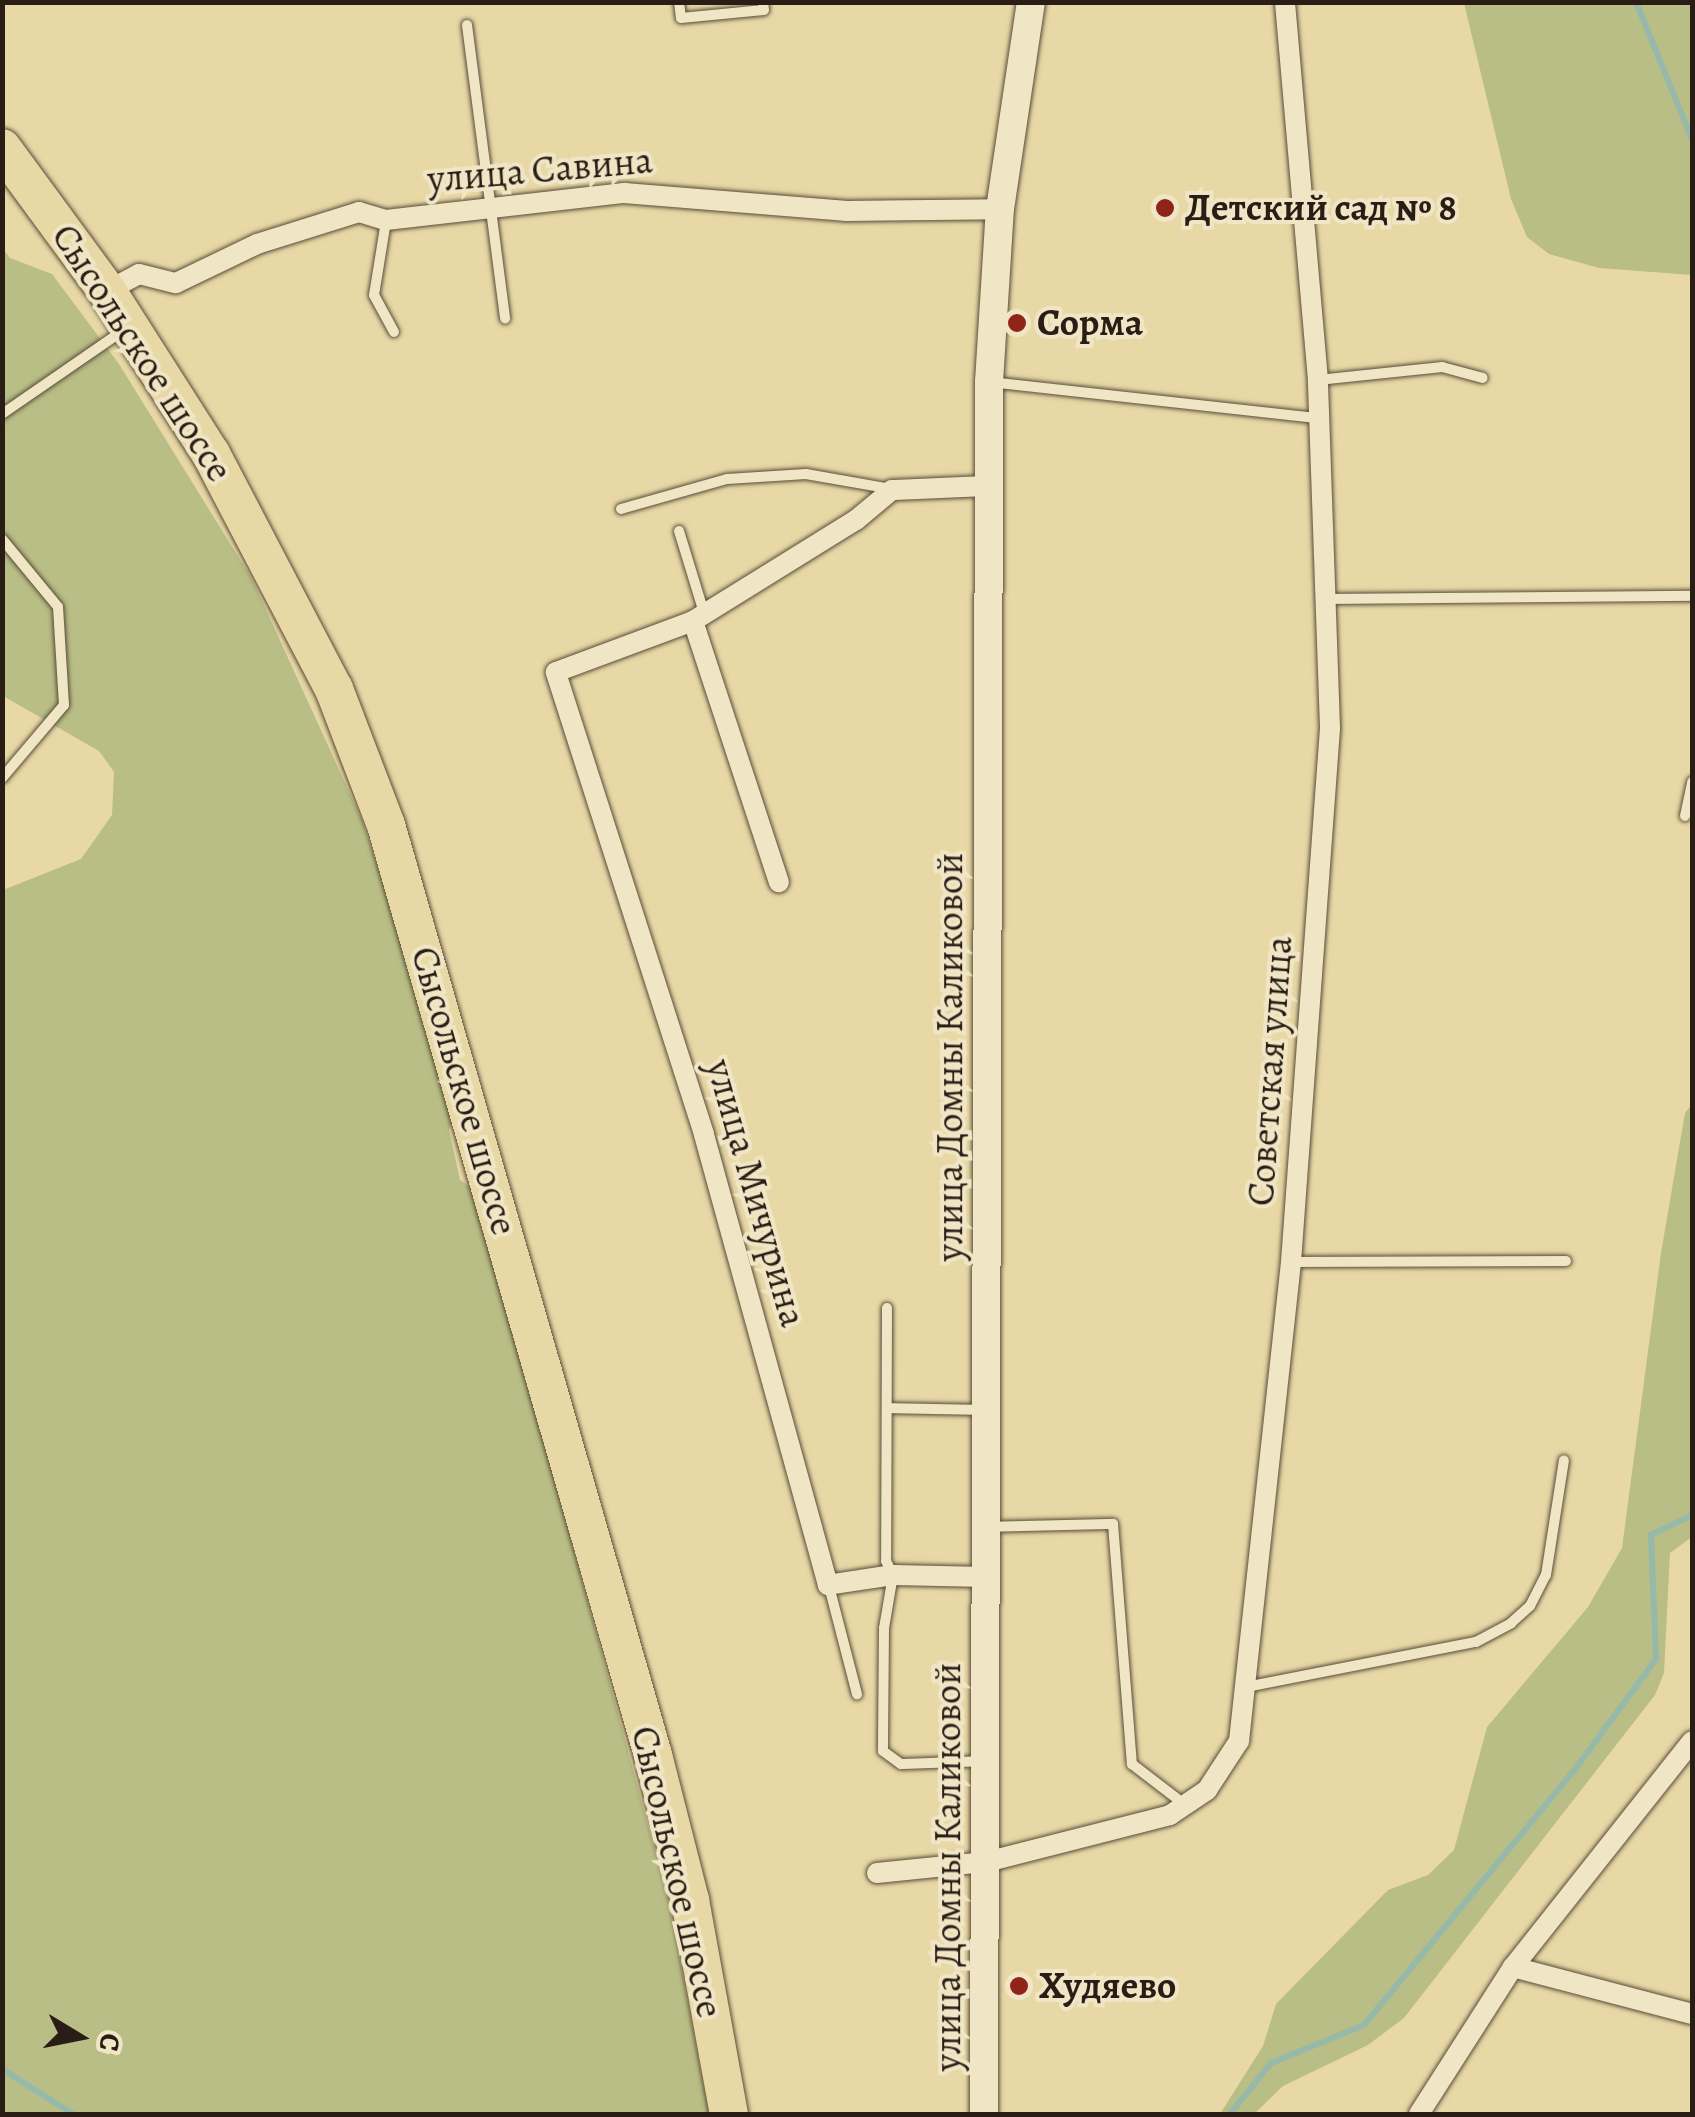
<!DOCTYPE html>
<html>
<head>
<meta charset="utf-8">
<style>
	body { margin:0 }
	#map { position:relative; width:1695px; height:2117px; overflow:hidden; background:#e8d8a6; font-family:Alegreya,serif }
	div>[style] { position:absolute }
	.green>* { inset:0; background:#b8be85 }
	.stream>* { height:6px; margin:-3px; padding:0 3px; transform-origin:3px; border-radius:3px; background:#97b9aa }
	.roads { filter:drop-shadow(0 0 2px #594c39) drop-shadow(0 0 2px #594c39) }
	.lane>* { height:10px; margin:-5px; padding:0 5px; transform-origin:5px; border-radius:5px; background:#f0e6c5 }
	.street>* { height:20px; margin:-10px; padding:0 10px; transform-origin:10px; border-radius:10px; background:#f0e6c5 }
	.secondary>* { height:28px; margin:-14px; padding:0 14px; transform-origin:14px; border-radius:14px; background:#f0e6c5 }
	.highway>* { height:38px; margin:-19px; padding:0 19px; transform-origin:19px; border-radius:19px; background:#e8d8a6 }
	.dots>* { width:28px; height:28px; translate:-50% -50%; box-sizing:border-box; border:5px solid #f0e6c5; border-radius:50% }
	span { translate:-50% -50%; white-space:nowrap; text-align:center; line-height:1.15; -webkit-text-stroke:8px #f0e6c5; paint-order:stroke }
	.street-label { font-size:38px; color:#291d15 }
	.poi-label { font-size:38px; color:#291d15; font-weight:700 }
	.left { translate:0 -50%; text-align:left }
	.frame { position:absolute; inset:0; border:5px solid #291d15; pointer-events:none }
	.north { position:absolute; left:30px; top:1987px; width:100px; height:100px; -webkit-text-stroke:8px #f0e6c5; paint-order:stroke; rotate:100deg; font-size:28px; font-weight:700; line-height:40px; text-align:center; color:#291d15 }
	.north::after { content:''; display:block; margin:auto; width:35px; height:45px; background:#291d15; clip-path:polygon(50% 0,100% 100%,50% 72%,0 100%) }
</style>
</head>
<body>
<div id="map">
	<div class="green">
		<div style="clip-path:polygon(1464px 3px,1692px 3px,1692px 275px,1599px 268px,1549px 254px,1527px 237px,1511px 199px)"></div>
		<div style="clip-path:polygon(2px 248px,10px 258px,52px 274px,119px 364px,252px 579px,362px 820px,458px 1111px,449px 1130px,460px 1180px,477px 1192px,668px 1899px,709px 2114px,3px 2114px,3px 890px,81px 859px,112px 815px,114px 772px,99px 751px,3px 696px)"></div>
		<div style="clip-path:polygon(1692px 1104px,1692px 1537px,1670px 1553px,1664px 1673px,1655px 1695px,1404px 2018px,1368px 2045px,1283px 2086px,1254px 2114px,1220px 2114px,1263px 2046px,1276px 2004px,1388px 1890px,1428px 1875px,1454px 1850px,1487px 1727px,1588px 1607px,1622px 1548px,1661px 1253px,1685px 1113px)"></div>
	</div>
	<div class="stream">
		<div style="left:1636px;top:2px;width:148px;rotate:67.8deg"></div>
		<div style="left:2px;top:2069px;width:84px;rotate:32.4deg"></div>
		<div style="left:1230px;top:2114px;width:65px;rotate:-51.2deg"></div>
		<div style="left:1271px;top:2063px;width:100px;rotate:-22.2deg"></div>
		<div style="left:1364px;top:2025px;width:333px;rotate:-50.5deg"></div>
		<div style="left:1576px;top:1768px;width:135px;rotate:-53.7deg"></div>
		<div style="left:1656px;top:1659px;width:124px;rotate:-92.3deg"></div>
		<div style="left:1651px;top:1535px;width:46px;rotate:-26deg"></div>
	</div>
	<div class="roads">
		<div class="lane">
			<div style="left:679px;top:2px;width:16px;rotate:83deg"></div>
			<div style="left:681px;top:18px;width:83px;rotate:-5.5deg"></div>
			<div style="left:764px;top:10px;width:8px;rotate:-97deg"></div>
			<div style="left:467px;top:25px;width:296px;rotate:82.6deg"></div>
			<div style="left:386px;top:221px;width:75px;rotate:99.2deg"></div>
			<div style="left:374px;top:295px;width:42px;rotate:61.6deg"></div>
			<div style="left:1318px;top:380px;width:125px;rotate:-6deg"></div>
			<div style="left:1442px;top:367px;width:42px;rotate:15deg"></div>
			<div style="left:990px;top:382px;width:330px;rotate:6.3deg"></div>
			<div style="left:2px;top:414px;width:150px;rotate:-34.6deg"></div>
			<div style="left:621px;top:509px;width:110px;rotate:-15.8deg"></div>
			<div style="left:727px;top:479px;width:79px;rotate:-3.6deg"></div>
			<div style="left:806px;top:474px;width:86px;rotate:10deg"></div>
			<div style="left:679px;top:531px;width:86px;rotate:73deg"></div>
			<div style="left:2px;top:539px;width:88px;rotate:50.5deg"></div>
			<div style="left:58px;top:607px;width:98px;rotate:86.5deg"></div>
			<div style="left:64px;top:705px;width:96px;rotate:130.3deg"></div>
			<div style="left:1330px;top:599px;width:362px;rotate:-0.5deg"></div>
			<div style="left:1685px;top:816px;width:35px;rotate:-78deg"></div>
			<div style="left:1292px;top:1262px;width:274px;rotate:-0.2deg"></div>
			<div style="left:887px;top:1308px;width:253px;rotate:90.2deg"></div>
			<div style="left:886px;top:1561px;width:16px;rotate:63deg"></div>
			<div style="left:893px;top:1575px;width:54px;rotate:99.6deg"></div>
			<div style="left:884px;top:1628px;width:123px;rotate:90.5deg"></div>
			<div style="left:883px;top:1751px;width:22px;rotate:36deg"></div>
			<div style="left:901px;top:1764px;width:80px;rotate:-2.1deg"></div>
			<div style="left:887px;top:1408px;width:95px;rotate:1.2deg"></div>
			<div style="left:987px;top:1527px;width:126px;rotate:-1.4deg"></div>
			<div style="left:1113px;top:1524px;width:241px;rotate:85.5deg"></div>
			<div style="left:1132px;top:1764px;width:66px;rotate:37.6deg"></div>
			<div style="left:829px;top:1586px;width:112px;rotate:75.5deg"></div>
			<div style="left:1246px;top:1687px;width:234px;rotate:-11.1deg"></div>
			<div style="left:1476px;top:1642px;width:40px;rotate:-28deg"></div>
			<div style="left:1511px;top:1623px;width:25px;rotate:-42deg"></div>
			<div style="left:1530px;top:1606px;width:35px;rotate:-63deg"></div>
			<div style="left:1546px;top:1575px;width:116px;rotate:-81.1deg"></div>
		</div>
		<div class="street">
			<div style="left:107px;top:291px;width:36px;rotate:-28deg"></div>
			<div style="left:139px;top:274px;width:38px;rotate:14deg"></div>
			<div style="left:176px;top:283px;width:90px;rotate:-25.7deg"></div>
			<div style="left:257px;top:244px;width:107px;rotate:-17.4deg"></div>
			<div style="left:359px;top:212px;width:28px;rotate:17deg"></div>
			<div style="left:386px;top:220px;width:240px;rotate:-6.5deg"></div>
			<div style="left:624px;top:193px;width:224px;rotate:4.6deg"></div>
			<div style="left:847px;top:211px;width:153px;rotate:-0.7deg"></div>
			<div style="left:693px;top:621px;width:275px;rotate:71.8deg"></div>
			<div style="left:987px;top:1577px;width:94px;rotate:-178.8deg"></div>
			<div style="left:893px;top:1575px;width:66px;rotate:171.3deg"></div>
			<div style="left:828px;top:1585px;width:468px;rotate:-105.4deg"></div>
			<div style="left:704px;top:1134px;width:485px;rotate:-107.8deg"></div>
			<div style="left:556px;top:672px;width:146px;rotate:-20.4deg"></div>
			<div style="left:693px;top:621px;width:192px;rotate:-31.8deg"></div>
			<div style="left:856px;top:520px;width:47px;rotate:-39.8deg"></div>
			<div style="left:892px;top:490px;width:96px;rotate:-2.4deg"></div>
			<div style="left:877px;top:1873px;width:110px;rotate:-5.8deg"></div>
			<div style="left:986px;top:1862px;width:190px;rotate:-14.3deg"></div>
			<div style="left:1170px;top:1815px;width:45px;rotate:-34deg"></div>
			<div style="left:1207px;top:1790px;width:59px;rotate:-56.9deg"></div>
			<div style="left:1239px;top:1741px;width:482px;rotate:-83.8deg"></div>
			<div style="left:1291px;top:1262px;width:535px;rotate:-85.82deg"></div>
			<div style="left:1330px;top:728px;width:348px;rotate:-92deg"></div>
			<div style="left:1318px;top:380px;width:379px;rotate:-95deg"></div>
			<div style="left:1513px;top:1967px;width:185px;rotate:14.7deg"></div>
			<div style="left:1419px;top:2114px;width:174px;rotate:-57.4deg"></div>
			<div style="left:1513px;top:1967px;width:288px;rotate:-51.6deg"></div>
		</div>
		<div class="secondary">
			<div style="left:984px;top:2114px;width:1732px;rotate:-89.83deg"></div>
			<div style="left:989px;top:382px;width:173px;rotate:-86.4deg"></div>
			<div style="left:1000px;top:209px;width:209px;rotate:-81.5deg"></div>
		</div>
		<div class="highway">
			<div style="left:2px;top:148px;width:177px;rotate:53.7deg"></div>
			<div style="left:107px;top:291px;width:193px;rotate:57.5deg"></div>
			<div style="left:211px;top:454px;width:265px;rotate:62.4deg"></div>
			<div style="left:334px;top:689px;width:146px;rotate:69.1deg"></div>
			<div style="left:386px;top:825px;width:968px;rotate:73.98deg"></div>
			<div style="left:653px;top:1755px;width:150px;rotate:75.7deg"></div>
			<div style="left:690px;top:1900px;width:218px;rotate:79.7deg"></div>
		</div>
	</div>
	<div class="dots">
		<div style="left:1165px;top:208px;background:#8f2418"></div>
		<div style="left:1017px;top:323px;background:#8f2418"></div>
		<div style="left:1019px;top:1986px;background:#8f2418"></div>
	</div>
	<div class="street-label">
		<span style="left:540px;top:170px;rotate:-5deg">улица Савина</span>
		<span style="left:142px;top:353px;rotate:57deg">Сысольское шоссе</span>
		<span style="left:950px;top:1057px;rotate:-90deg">улица Домны Каликовой</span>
		<span style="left:1270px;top:1071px;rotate:-86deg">Советская улица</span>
		<span style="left:464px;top:1091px;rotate:74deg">Сысольское шоссе</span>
		<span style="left:756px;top:1193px;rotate:74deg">улица Мичурина</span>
		<span style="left:948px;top:1867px;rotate:-90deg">улица Домны Каликовой</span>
		<span style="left:677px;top:1872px;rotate:77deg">Сысольское шоссе</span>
	</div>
	<div class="poi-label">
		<span class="left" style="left:1185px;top:208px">Детский сад № 8</span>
		<span class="left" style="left:1037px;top:323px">Сорма</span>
		<span class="left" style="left:1039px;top:1986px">Худяево</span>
	</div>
	<div class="frame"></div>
	<div class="north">С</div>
</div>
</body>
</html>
